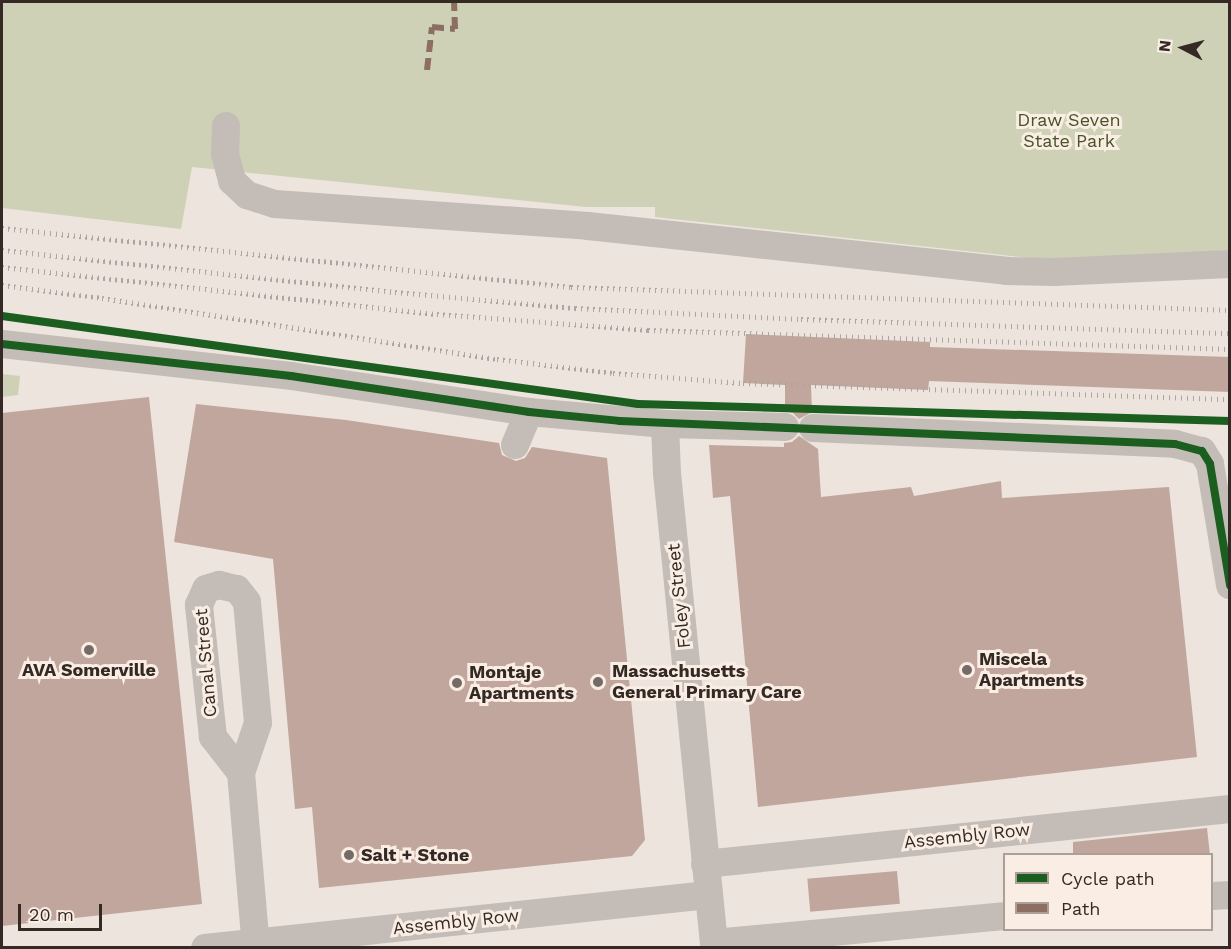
<!DOCTYPE html>
<html>
<head>
<meta charset="utf-8">
<style>
	body { margin:0 }
	#map { position:relative; width:1231px; height:949px; overflow:hidden; background:#ece4dd; font-family:"Work Sans",sans-serif }
	div>[style] { position:absolute }
	.green>* { inset:0; background:#ced1b6 }
	.building>* { inset:0; background:#c1a69e; transform-origin:0 0 }
	.minor>* { height:28px; margin:-14px; padding:0 14px; transform-origin:14px; border-radius:14px; background:#c4bcb7 }
	.rail>* { height:4.5px; margin-top:-2.25px; transform-origin:0; background:repeating-linear-gradient(90deg,#aca5a1 0 1.5px,transparent 0 6px) }
	.quiet>* { height:6px; margin-top:-3px; transform-origin:0; background:repeating-linear-gradient(90deg,#8d6e63 0 12px,transparent 0 18px) }
	.cycleway>* { height:8px; margin:-4px; padding:0 4px; transform-origin:4px; border-radius:4px; background:#1b5e20 }
	.dots>* { width:16px; height:16px; translate:-50% -50%; box-sizing:border-box; border:3px solid #faeee4; border-radius:50% }
	span { translate:-50% -50%; white-space:nowrap; text-align:center; line-height:1.15; -webkit-text-stroke:6px #faeee4; paint-order:stroke }
	.park-label { font-size:18px; color:#485428 }
	.street-label { font-size:18px; color:#352925 }
	.poi-label { font-size:18px; color:#352925; font-weight:700 }
	.left { translate:0 -50%; text-align:left }
	.frame { position:absolute; inset:0; border:3px solid #352925; pointer-events:none }
	.legend { position:absolute; left:1003px; top:853px; width:210px; height:78px; box-sizing:border-box; background:#faeee4; border:2px solid #ab9f98; margin:0; padding:8px 10px; list-style:none; font-size:18px; color:#352925 }
	.legend li { display:flex; align-items:center; gap:12px; height:30px }
	.legend b { width:30px; border:2px solid #ab9f98 }
	.north { position:absolute; left:1153px; top:18px; width:60px; height:60px; -webkit-text-stroke:4px #faeee4; paint-order:stroke; rotate:276deg; font-size:16px; font-weight:700; line-height:24px; text-align:center; color:#352925 }
	.north::after { content:''; display:block; margin:auto; width:21px; height:27px; background:#352925; clip-path:polygon(50% 0,100% 100%,50% 72%,0 100%) }
	.scale { position:absolute; left:18px; top:904px; width:84px; height:27px; box-sizing:border-box; border:3px solid #352925; border-top:0; padding-left:8px; font-size:18px; line-height:21px; white-space:nowrap; color:#352925; -webkit-text-stroke:4px #faeee4; paint-order:stroke }
</style>
</head>
<body>
<div id="map">
	<div class="green">
		<div style="clip-path:polygon(2px 2px,1229px 2px,1229px 250px,1067px 262px,655px 217px,655px 207px,586px 207px,192px 167px,181px 229px,2px 208px)"></div>
		<div style="clip-path:polygon(2px 374px,20px 376px,18px 395px,2px 397px)"></div>
	</div>
	<div class="building">
		<div style="clip-path:polygon(746px 334px,930px 342px,930px 347px,1230px 357px,1230px 392px,929px 381px,928px 390px,811px 385px,812px 412px,799px 419px,793px 413px,785px 411px,785px 385px,743px 383px)"></div>
		<div style="clip-path:polygon(149px 397px,202px 904px,2px 926px,2px 413px)"></div>
		<div style="clip-path:polygon(196px 404px,346px 420px,499px 443px,502px 455px,516px 461px,525px 458px,532px 447px,607px 458px,645px 840px,632px 856px,319px 888px,312px 807px,295px 809px,273px 559px,174px 542px)"></div>
		<div style="clip-path:polygon(799px 436px,818px 449px,821px 497px,911px 487px,914px 496px,1001px 481px,1002px 498px,1169px 487px,1197px 757px,758px 807px,730px 496px,713px 498px,709px 445px,784px 447px,784px 443px,792px 442px)"></div>
		<div style="clip-path:polygon(1207px 828px,1210px 855px,1073px 855px,1073px 842px)"></div>
		<div style="left:897px;top:871px;width:33px;height:90px;rotate:85deg"></div>
	</div>
	<div class="minor">
		<div style="left:226px;top:126px;width:28px;rotate:92deg"></div>
		<div style="left:225px;top:154px;width:28px;rotate:75deg"></div>
		<div style="left:232px;top:181px;width:21px;rotate:43deg"></div>
		<div style="left:247px;top:195px;width:29px;rotate:18deg"></div>
		<div style="left:275px;top:204px;width:314px;rotate:4deg"></div>
		<div style="left:588px;top:226px;width:421px;rotate:6.1deg"></div>
		<div style="left:1007px;top:271px;width:47px;rotate:1.2deg"></div>
		<div style="left:1054px;top:272px;width:176px;rotate:-2.6deg"></div>
		<div style="left:2px;top:344px;width:291px;rotate:6.3deg"></div>
		<div style="left:291px;top:376px;width:241px;rotate:8.6deg"></div>
		<div style="left:529px;top:412px;width:137px;rotate:5deg"></div>
		<div style="left:665px;top:424px;width:120px;rotate:1.4deg"></div>
		<div style="left:665px;top:424px;width:49px;rotate:87.7deg"></div>
		<div style="left:667px;top:473px;width:477px;rotate:84.3deg"></div>
		<div style="left:813px;top:428px;width:362px;rotate:2.5deg"></div>
		<div style="left:1175px;top:444px;width:28px;rotate:15deg"></div>
		<div style="left:1202px;top:451px;width:15px;rotate:58deg"></div>
		<div style="left:1210px;top:464px;width:123px;rotate:80.6deg"></div>
		<div style="left:515px;top:445px;width:36px;rotate:-67deg"></div>
		<div style="left:241px;top:773px;width:46px;rotate:-127.9deg"></div>
		<div style="left:213px;top:737px;width:133px;rotate:-96.1deg"></div>
		<div style="left:199px;top:605px;width:17px;rotate:-66deg"></div>
		<div style="left:206px;top:589px;width:14px;rotate:-17deg"></div>
		<div style="left:219px;top:585px;width:18px;rotate:13deg"></div>
		<div style="left:237px;top:589px;width:16px;rotate:52deg"></div>
		<div style="left:247px;top:602px;width:121px;rotate:84.8deg"></div>
		<div style="left:258px;top:723px;width:53px;rotate:108.8deg"></div>
		<div style="left:241px;top:773px;width:176px;rotate:85.1deg"></div>
		<div style="left:705px;top:864px;width:528px;rotate:-5.98deg"></div>
		<div style="left:1212px;top:896px;width:18px;rotate:-3deg"></div>
		<div style="left:714px;top:943px;width:291px;rotate:-5.3deg"></div>
		<div style="left:205px;top:948px;width:506px;rotate:-6.01deg"></div>
	</div>
	<div class="rail">
		<div style="left:2px;top:228px;width:572px;rotate:5.92deg"></div>
		<div style="left:571px;top:287px;width:659px;rotate:2deg"></div>
		<div style="left:2px;top:250px;width:395px;rotate:6.1deg"></div>
		<div style="left:395px;top:292px;width:181px;rotate:5.1deg"></div>
		<div style="left:575px;top:308px;width:226px;rotate:2.8deg"></div>
		<div style="left:801px;top:319px;width:429px;rotate:1.9deg"></div>
		<div style="left:2px;top:267px;width:438px;rotate:6.2deg"></div>
		<div style="left:437px;top:314px;width:212px;rotate:4.3deg"></div>
		<div style="left:648px;top:330px;width:582px;rotate:1.87deg"></div>
		<div style="left:2px;top:285px;width:101px;rotate:7.4deg"></div>
		<div style="left:102px;top:298px;width:400px;rotate:8.8deg"></div>
		<div style="left:497px;top:359px;width:117px;rotate:6.9deg"></div>
		<div style="left:613px;top:373px;width:130px;rotate:4.4deg"></div>
		<div style="left:743px;top:383px;width:487px;rotate:1.9deg"></div>
	</div>
	<div class="quiet">
		<div style="left:427px;top:70px;width:43px;rotate:-83.4deg"></div>
		<div style="left:432px;top:27px;width:23px;rotate:5deg"></div>
		<div style="left:455px;top:29px;width:27px;rotate:-92deg"></div>
	</div>
	<div class="cycleway">
		<div style="left:2px;top:316px;width:642px;rotate:7.88deg"></div>
		<div style="left:638px;top:404px;width:592px;rotate:1.64deg"></div>
		<div style="left:2px;top:344px;width:291px;rotate:6.3deg"></div>
		<div style="left:291px;top:376px;width:241px;rotate:8.6deg"></div>
		<div style="left:529px;top:412px;width:91px;rotate:5.6deg"></div>
		<div style="left:620px;top:421px;width:555px;rotate:2.37deg"></div>
		<div style="left:1175px;top:444px;width:28px;rotate:15deg"></div>
		<div style="left:1202px;top:451px;width:15px;rotate:58deg"></div>
		<div style="left:1210px;top:464px;width:123px;rotate:80.6deg"></div>
	</div>
	<div class="dots">
		<div style="left:89px;top:650px;background:#756a65"></div>
		<div style="left:967px;top:670px;background:#756a65"></div>
		<div style="left:598px;top:682px;background:#756a65"></div>
		<div style="left:457px;top:683px;background:#756a65"></div>
		<div style="left:349px;top:855px;background:#756a65"></div>
	</div>
	<div class="park-label">
		<span style="left:1069px;top:131px">Draw Seven<br>State Park</span>
	</div>
	<div class="street-label">
		<span style="left:679px;top:596px;rotate:-96deg">Foley Street</span>
		<span style="left:206px;top:663px;rotate:-95deg">Canal Street</span>
		<span style="left:967px;top:836px;rotate:-6deg">Assembly Row</span>
		<span style="left:456px;top:922px;rotate:-6deg">Assembly Row</span>
	</div>
	<div class="poi-label">
		<span class="left" style="left:979px;top:670px">Miscela<br>Apartments</span>
		<span style="left:89px;top:670px">AVA Somerville</span>
		<span class="left" style="left:612px;top:682px">Massachusetts<br>General Primary Care</span>
		<span class="left" style="left:469px;top:683px">Montaje<br>Apartments</span>
		<span class="left" style="left:361px;top:855px">Salt + Stone</span>
	</div>
	<div class="frame"></div>
	<ul class="legend">
	<li><b style="height:8px;background:#1b5e20"></b>Cycle path</li>
	<li><b style="height:8px;background:#8d6e63"></b>Path</li>
	</ul>
	<div class="north">N</div>
	<div class="scale">20 m</div>
</div>
</body>
</html>
